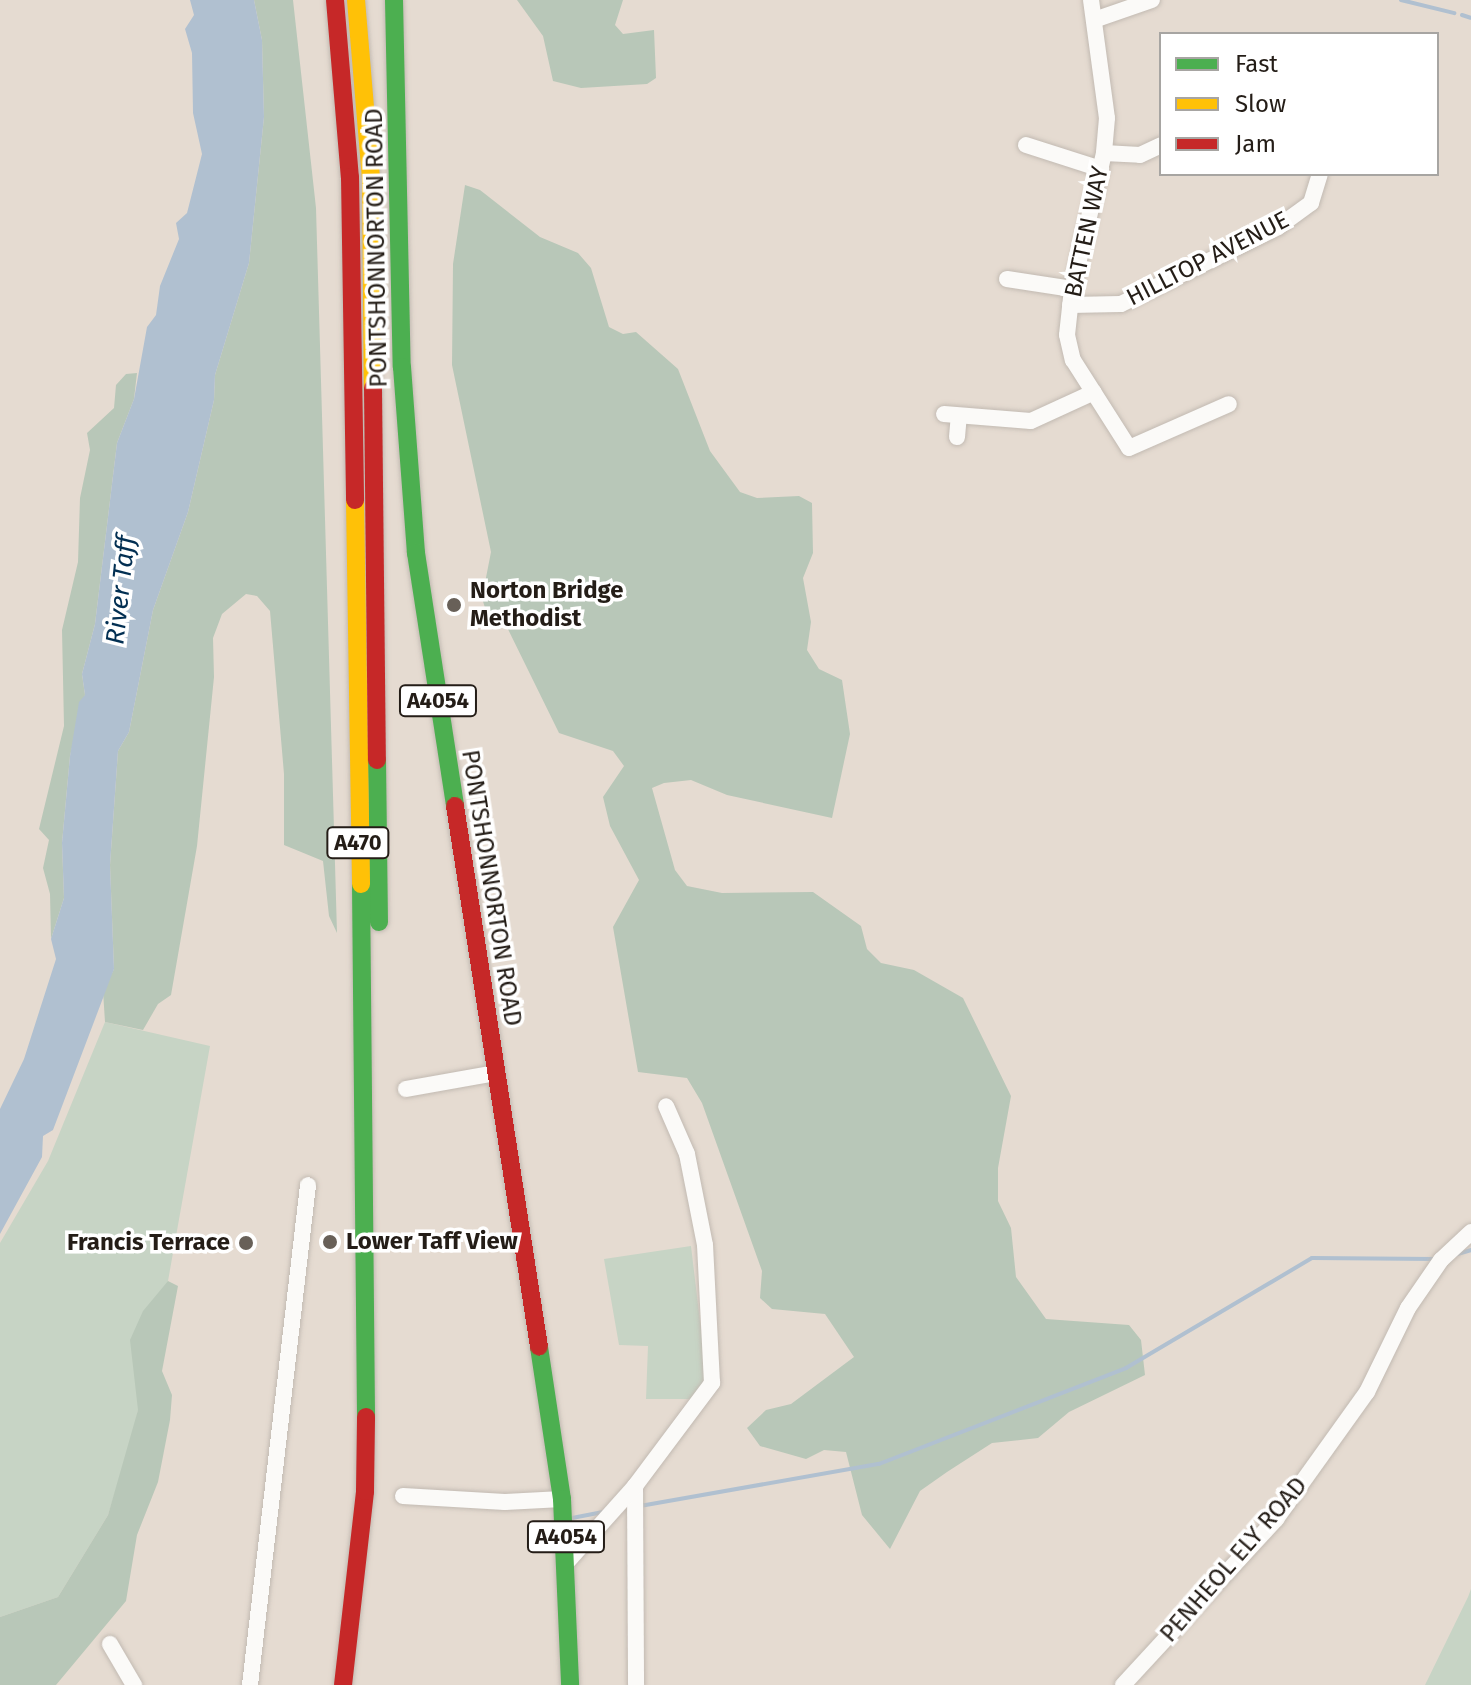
<!DOCTYPE html>
<html>
<head>
<meta charset="utf-8">
<style>
	body { margin:0 }
	#map { position:relative; width:1471px; height:1685px; overflow:hidden; background:#e5dbd1; font-family:"Fira Sans",sans-serif }
	div>[style] { position:absolute }
	.green>* { inset:0; background:#c7d4c5 }
	.forest>* { inset:0; background:#b8c7b8 }
	.water>* { inset:0; background:#b0c0d0 }
	.stream>* { height:4px; margin:-2px; padding:0 2px; transform-origin:2px; border-radius:2px; background:#b0c0d0 }
	.roads { filter:drop-shadow(0 0 2px #c2bab2) drop-shadow(0 0 2px #c2bab2) }
	.street>* { height:16px; margin:-8px; padding:0 8px; transform-origin:8px; border-radius:8px; background:#fbfaf8 }
	.fast>* { height:18px; margin:-9px; padding:0 9px; transform-origin:9px; border-radius:9px; background:#4caf50 }
	.slow>* { height:18px; margin:-9px; padding:0 9px; transform-origin:9px; border-radius:9px; background:#ffc107 }
	.jam>* { height:18px; margin:-9px; padding:0 9px; transform-origin:9px; border-radius:9px; background:#c62828 }
	.dots>* { width:22px; height:22px; translate:-50% -50%; box-sizing:border-box; border:4px solid #fff; border-radius:50% }
	span { translate:-50% -50%; white-space:nowrap; text-align:center; line-height:1.15; -webkit-text-stroke:7px #fff; paint-order:stroke }
	.shield-label span { padding:2px 6px; background:#fff; border:2px solid; border-radius:6px; -webkit-text-stroke-width:0 }
	.shield-label { font-size:22px; color:#241d17; font-weight:700 }
	.street-label { font-size:24px; color:#241d17 }
	.poi-label { font-size:24px; color:#241d17; font-weight:700 }
	.left { translate:0 -50%; text-align:left }
	.right { translate:-100% -50%; text-align:right }
	.water-label { font-size:26px; color:#022f52; font-style:italic }
	.legend { position:absolute; left:1159px; top:32px; width:280px; height:144px; box-sizing:border-box; background:#fff; border:2px solid #a7a5a2; margin:0; padding:10px 14px; list-style:none; font-size:24px; color:#241d17 }
	.legend li { display:flex; align-items:center; gap:16px; height:40px }
	.legend b { width:40px; border:2px solid #a7a5a2 }
</style>
</head>
<body>
<div id="map">
	<div class="green">
		<div style="clip-path:polygon(105px 1022px,210px 1046px,168px 1281px,131px 1441px,108px 1515px,58px 1597px,0 1617px,0 1243px,48px 1161px)"></div>
		<div style="clip-path:polygon(691px 1246px,707px 1380px,696px 1399px,646px 1399px,648px 1346px,619px 1345px,604px 1259px)"></div>
		<div style="clip-path:polygon(1471px 1589px,1471px 1685px,1425px 1685px,1468px 1597px)"></div>
	</div>
	<div class="forest">
		<div style="clip-path:polygon(254px 0,293px 0,316px 208px,337px 933px,329px 916px,323px 861px,284px 845px,284px 774px,270px 611px,257px 596px,246px 594px,222px 614px,213px 638px,214px 677px,197px 846px,171px 995px,158px 1004px,143px 1030px,105px 1022px,103px 991px,114px 969px,110px 865px,118px 751px,129px 732px,153px 610px,188px 512px,214px 400px,215px 375px,249px 263px,264px 117px,262px 40px)"></div>
		<div style="clip-path:polygon(517px 0,623px 0,615px 25px,623px 34px,654px 30px,656px 78px,647px 84px,581px 88px,553px 81px,543px 36px)"></div>
		<div style="clip-path:polygon(465px 185px,480px 190px,540px 237px,578px 253px,591px 268px,609px 327px,623px 334px,636px 332px,678px 369px,710px 451px,740px 492px,757px 498px,799px 496px,812px 503px,813px 553px,803px 578px,811px 622px,807px 650px,819px 669px,842px 680px,850px 734px,832px 818px,727px 795px,691px 780px,664px 783px,652px 788px,675px 870px,687px 886px,722px 893px,813px 892px,861px 926px,867px 949px,881px 963px,914px 970px,963px 998px,1011px 1096px,998px 1168px,998px 1201px,1011px 1228px,1016px 1277px,1046px 1319px,1129px 1325px,1141px 1340px,1145px 1375px,1069px 1412px,1038px 1438px,992px 1443px,947px 1472px,920px 1491px,890px 1549px,862px 1515px,846px 1452px,824px 1450px,806px 1459px,760px 1446px,747px 1428px,766px 1410px,791px 1404px,854px 1357px,825px 1314px,772px 1309px,760px 1298px,762px 1271px,702px 1103px,687px 1078px,638px 1072px,613px 927px,639px 880px,610px 826px,603px 797px,624px 766px,613px 751px,559px 733px,504px 621px,488px 618px,482px 598px,491px 552px,452px 365px,453px 264px)"></div>
		<div style="clip-path:polygon(137px 373px,134px 399px,117px 443px,95px 624px,82px 674px,85px 695px,70px 756px,62px 843px,64px 898px,51px 939px,50px 894px,43px 868px,49px 840px,39px 829px,64px 726px,62px 630px,78px 562px,80px 498px,90px 450px,87px 433px,114px 408px,116px 385px,126px 374px)"></div>
		<div style="clip-path:polygon(168px 1281px,178px 1286px,162px 1371px,172px 1395px,170px 1420px,158px 1482px,137px 1535px,126px 1601px,56px 1685px,0 1685px,0 1617px,58px 1597px,108px 1515px,138px 1410px,130px 1340px,143px 1311px)"></div>
	</div>
	<div class="water">
		<div style="clip-path:polygon(190px 0,254px 0,262px 40px,264px 117px,249px 263px,215px 375px,214px 400px,188px 512px,153px 610px,129px 732px,118px 751px,110px 865px,114px 969px,53px 1130px,43px 1136px,42px 1157px,0 1234px,0 1109px,24px 1059px,56px 959px,51px 939px,64px 898px,62px 843px,70px 756px,79px 702px,85px 695px,82px 674px,95px 624px,117px 443px,134px 399px,147px 327px,156px 315px,160px 286px,179px 239px,176px 223px,187px 213px,202px 154px,193px 113px,192px 53px,185px 29px,194px 15px)"></div>
	</div>
	<div class="stream">
		<div style="left:1401px;top:0;width:55px;rotate:13.8deg"></div>
		<div style="left:1462px;top:15px;width:9px;rotate:18deg"></div>
		<div style="left:1454px;top:1255px;width:18px;rotate:-16deg"></div>
		<div style="left:640px;top:1506px;width:243px;rotate:-10deg"></div>
		<div style="left:879px;top:1464px;width:265px;rotate:-21.2deg"></div>
		<div style="left:1126px;top:1368px;width:216px;rotate:-30.6deg"></div>
		<div style="left:1312px;top:1258px;width:123px;rotate:0.5deg"></div>
		<div style="left:572px;top:1518px;width:33px;rotate:-11deg"></div>
	</div>
	<div class="roads">
		<div class="street">
			<div style="left:1091px;top:0;width:119px;rotate:82.3deg"></div>
			<div style="left:1107px;top:118px;width:35px;rotate:95deg"></div>
			<div style="left:1104px;top:153px;width:140px;rotate:103.2deg"></div>
			<div style="left:1072px;top:289px;width:46px;rotate:96.2deg"></div>
			<div style="left:1067px;top:335px;width:26px;rotate:77deg"></div>
			<div style="left:1073px;top:360px;width:104px;rotate:57.5deg"></div>
			<div style="left:1129px;top:448px;width:109px;rotate:-23.7deg"></div>
			<div style="left:1097px;top:19px;width:58px;rotate:-19.1deg"></div>
			<div style="left:1026px;top:145px;width:79px;rotate:17.7deg"></div>
			<div style="left:1104px;top:153px;width:36px;rotate:3deg"></div>
			<div style="left:1140px;top:155px;width:23px;rotate:-25deg"></div>
			<div style="left:1007px;top:279px;width:66px;rotate:8.7deg"></div>
			<div style="left:1070px;top:305px;width:51px;rotate:-1.1deg"></div>
			<div style="left:1121px;top:304px;width:175px;rotate:-26.1deg"></div>
			<div style="left:1278px;top:227px;width:41px;rotate:-36deg"></div>
			<div style="left:1311px;top:203px;width:30px;rotate:-73deg"></div>
			<div style="left:944px;top:414px;width:87px;rotate:4.6deg"></div>
			<div style="left:1031px;top:421px;width:69px;rotate:-24.7deg"></div>
			<div style="left:957px;top:437px;width:21px;rotate:-85deg"></div>
			<div style="left:406px;top:1089px;width:91px;rotate:-10.1deg"></div>
			<div style="left:635px;top:1486px;width:199px;rotate:89.7deg"></div>
			<div style="left:403px;top:1496px;width:102px;rotate:3.4deg"></div>
			<div style="left:505px;top:1502px;width:57px;rotate:-3deg"></div>
			<div style="left:568px;top:1561px;width:101px;rotate:-48.2deg"></div>
			<div style="left:635px;top:1486px;width:129px;rotate:-53.2deg"></div>
			<div style="left:712px;top:1383px;width:138px;rotate:-92.9deg"></div>
			<div style="left:705px;top:1245px;width:93px;rotate:-101.2deg"></div>
			<div style="left:687px;top:1154px;width:52px;rotate:-113.6deg"></div>
			<div style="left:110px;top:1644px;width:48px;rotate:59.7deg"></div>
			<div style="left:250px;top:1685px;width:503px;rotate:-83.38deg"></div>
			<div style="left:1123px;top:1685px;width:226px;rotate:-47.3deg"></div>
			<div style="left:1276px;top:1519px;width:156px;rotate:-54.4deg"></div>
			<div style="left:1367px;top:1392px;width:93px;rotate:-64deg"></div>
			<div style="left:1408px;top:1308px;width:58px;rotate:-55.5deg"></div>
			<div style="left:1441px;top:1260px;width:41px;rotate:-43deg"></div>
		</div>
		<div class="fast">
			<div style="left:394px;top:0;width:367px;rotate:88.8deg"></div>
			<div style="left:402px;top:367px;width:187px;rotate:85.7deg"></div>
			<div style="left:416px;top:553px;width:256px;rotate:81.2deg"></div>
			<div style="left:377px;top:760px;width:162px;rotate:89.3deg"></div>
			<div style="left:361px;top:884px;width:533px;rotate:89.46deg"></div>
			<div style="left:539px;top:1347px;width:154px;rotate:81.4deg"></div>
			<div style="left:562px;top:1499px;width:186px;rotate:87.5deg"></div>
		</div>
		<div class="slow">
			<div style="left:356px;top:0;width:179px;rotate:85.2deg"></div>
			<div style="left:371px;top:178px;width:210px;rotate:89.5deg"></div>
			<div style="left:355px;top:500px;width:384px;rotate:89.1deg"></div>
		</div>
		<div class="jam">
			<div style="left:335px;top:0;width:178px;rotate:85.2deg"></div>
			<div style="left:350px;top:177px;width:323px;rotate:89.1deg"></div>
			<div style="left:373px;top:388px;width:372px;rotate:89.4deg"></div>
			<div style="left:455px;top:806px;width:547px;rotate:81.17deg"></div>
			<div style="left:343px;top:1685px;width:195px;rotate:-83.5deg"></div>
			<div style="left:365px;top:1491px;width:74px;rotate:-89.2deg"></div>
		</div>
	</div>
	<div class="dots">
		<div style="left:454px;top:605px;background:#686058"></div>
		<div style="left:330px;top:1242px;background:#686058"></div>
		<div style="left:246px;top:1243px;background:#686058"></div>
	</div>
	<div class="shield-label">
		<span style="left:438px;top:701px">A4054</span>
		<span style="left:358px;top:843px">A470</span>
		<span style="left:566px;top:1537px">A4054</span>
	</div>
	<div class="street-label">
		<span style="left:1087px;top:232px;rotate:-78deg">BATTEN WAY</span>
		<span style="left:377px;top:248px;rotate:-91deg">PONTSHONNORTON ROAD</span>
		<span style="left:1208px;top:259px;rotate:-27deg">HILLTOP AVENUE</span>
		<span style="left:491px;top:888px;rotate:81deg">PONTSHONNORTON ROAD</span>
		<span style="left:1234px;top:1560px;rotate:-49deg">PENHEOL ELY ROAD</span>
	</div>
	<div class="poi-label">
		<span class="left" style="left:470px;top:605px">Norton Bridge<br>Methodist</span>
		<span class="left" style="left:346px;top:1242px">Lower Taff View</span>
		<span class="right" style="left:230px;top:1243px">Francis Terrace</span>
	</div>
	<div class="water-label">
		<span style="left:121px;top:590px;rotate:-84deg">River Taff</span>
	</div>
	<ul class="legend">
	<li><b style="height:10px;background:#4caf50"></b>Fast</li>
	<li><b style="height:10px;background:#ffc107"></b>Slow</li>
	<li><b style="height:10px;background:#c62828"></b>Jam</li>
	</ul>
</div>
</body>
</html>
